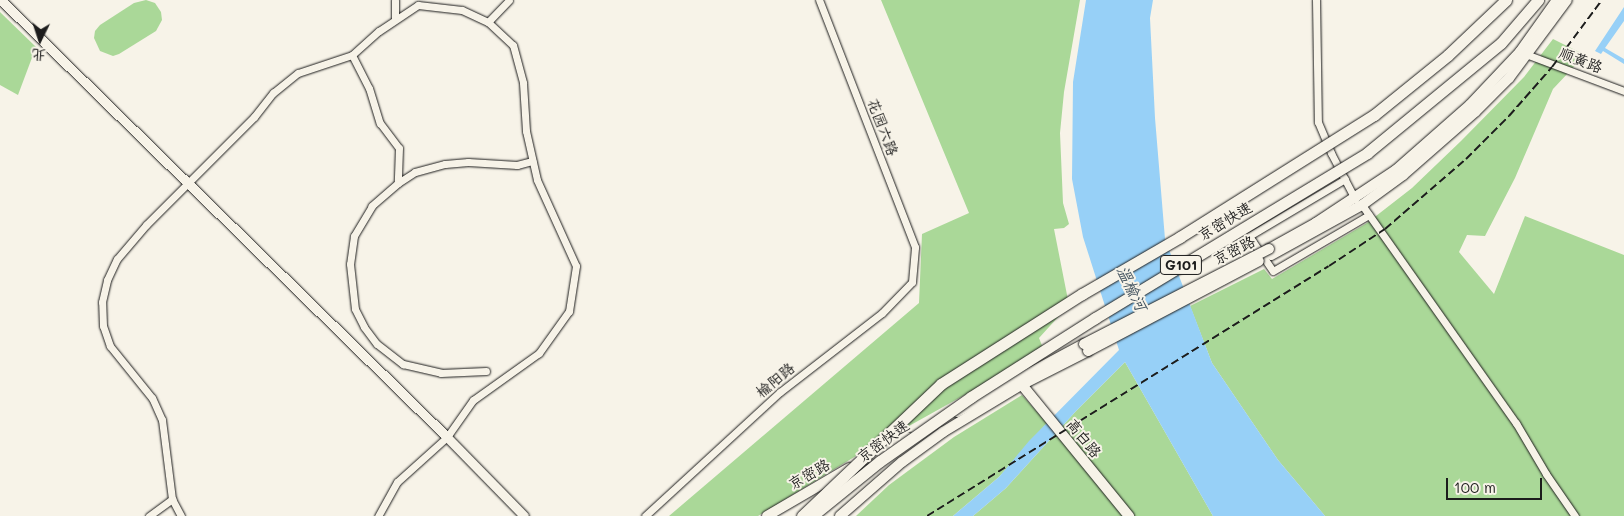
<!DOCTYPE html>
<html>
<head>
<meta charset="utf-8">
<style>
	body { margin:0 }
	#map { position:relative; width:1624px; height:516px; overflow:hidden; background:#f7f3e8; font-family:Mali,"LXGW WenKai TC",sans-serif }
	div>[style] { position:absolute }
	.green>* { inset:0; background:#aad898 }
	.water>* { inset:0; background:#97d0f7 }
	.roads { filter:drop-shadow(0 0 1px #1c1c1c) drop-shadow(0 0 1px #1c1c1c) }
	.minor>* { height:7px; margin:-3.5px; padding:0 3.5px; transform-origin:3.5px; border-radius:3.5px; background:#f7f3e8 }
	.tertiary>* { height:9px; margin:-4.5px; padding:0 4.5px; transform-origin:4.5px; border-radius:4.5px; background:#f7f3e8 }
	.secondary>* { height:10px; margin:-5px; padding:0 5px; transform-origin:5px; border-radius:5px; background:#f7f3e8 }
	.rail>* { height:2px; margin-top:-1px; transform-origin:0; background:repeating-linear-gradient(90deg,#1c1c1c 0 8px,transparent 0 12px) }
	.bridges { filter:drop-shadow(0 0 1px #1c1c1c) drop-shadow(0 0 1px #1c1c1c) }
	.secondary-bridge>* { height:10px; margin:-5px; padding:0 5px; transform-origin:5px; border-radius:5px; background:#f7f3e8 }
	.trunk-bridge>* { height:11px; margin:-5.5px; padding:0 5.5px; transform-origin:5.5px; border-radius:5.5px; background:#f7f3e8 }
	span { translate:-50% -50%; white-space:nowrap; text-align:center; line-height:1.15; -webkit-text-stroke:4px #f7f3e8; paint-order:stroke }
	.shield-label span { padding:1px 4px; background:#f7f3e8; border:1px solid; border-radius:4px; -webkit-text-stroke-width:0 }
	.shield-label { font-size:14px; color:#1c1c1c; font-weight:700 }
	.street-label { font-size:15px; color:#1c1c1c }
	.water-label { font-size:16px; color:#41525e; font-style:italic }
	.north { position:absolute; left:15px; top:15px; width:50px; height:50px; -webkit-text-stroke:4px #f7f3e8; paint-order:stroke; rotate:184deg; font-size:14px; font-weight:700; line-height:20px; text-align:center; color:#1c1c1c }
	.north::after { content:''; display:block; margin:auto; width:18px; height:22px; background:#1c1c1c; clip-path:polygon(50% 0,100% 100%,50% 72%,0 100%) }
	.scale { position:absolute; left:1446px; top:478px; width:96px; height:22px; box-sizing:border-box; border:2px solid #1c1c1c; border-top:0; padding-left:6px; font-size:15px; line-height:18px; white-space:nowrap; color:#1c1c1c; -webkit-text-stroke:4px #f7f3e8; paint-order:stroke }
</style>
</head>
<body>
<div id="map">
	<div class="green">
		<div style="clip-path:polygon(146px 0,155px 3px,161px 12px,162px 20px,156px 31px,119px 54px,113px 56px,100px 51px,94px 38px,95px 31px,100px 25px,134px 3px)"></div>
		<div style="clip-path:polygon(881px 0,1080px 0,1064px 92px,1060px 133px,1063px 203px,1069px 224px,1064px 228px,1054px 229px,1069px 305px,1039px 338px,1043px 348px,970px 392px,864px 451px,758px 516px,669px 516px,919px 303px,922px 234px,969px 213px)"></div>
		<div style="clip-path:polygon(0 12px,36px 47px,18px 95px,0 85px)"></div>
		<div style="clip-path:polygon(1553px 39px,1585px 55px,1553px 89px,1515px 178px,1485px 236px,1467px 235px,1459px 252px,1494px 294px,1525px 216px,1624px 255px,1624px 516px,1325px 516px,1278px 460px,1212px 363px,1190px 306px,1264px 269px,1272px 279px,1367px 223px,1412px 188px,1461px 141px,1524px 77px)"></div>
		<div style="clip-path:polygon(1125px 362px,1213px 516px,973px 516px,1006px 488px,1076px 411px)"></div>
		<div style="clip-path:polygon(1022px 395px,1047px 423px,999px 477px,953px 516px,856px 516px,889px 485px,954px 437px)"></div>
	</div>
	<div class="water">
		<div style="clip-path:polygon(1086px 0,1153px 0,1150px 18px,1155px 118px,1165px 239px,1212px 363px,1278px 460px,1325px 516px,1213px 516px,1125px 362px,1076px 411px,1006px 488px,973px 516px,953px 516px,999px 477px,1029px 441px,1119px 350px,1083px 237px,1072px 179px,1073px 82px)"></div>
		<div style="clip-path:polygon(1624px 7px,1624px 21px,1605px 48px,1624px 59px,1624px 64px,1603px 51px,1601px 54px,1595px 51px)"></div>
	</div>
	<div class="roads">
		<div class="minor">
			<div style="left:395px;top:0;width:19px;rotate:90deg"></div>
			<div style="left:1316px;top:0;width:122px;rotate:89.1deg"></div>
			<div style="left:1318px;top:122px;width:34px;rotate:67deg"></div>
			<div style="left:1331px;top:153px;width:52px;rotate:62.4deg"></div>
			<div style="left:488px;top:22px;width:30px;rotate:-46deg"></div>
			<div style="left:1523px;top:53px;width:108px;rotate:20.6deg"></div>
			<div style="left:352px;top:55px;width:37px;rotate:63deg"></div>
			<div style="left:369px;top:88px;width:37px;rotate:73deg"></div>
			<div style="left:380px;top:123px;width:31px;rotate:53deg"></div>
			<div style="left:399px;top:148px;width:35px;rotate:92deg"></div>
			<div style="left:398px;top:183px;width:35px;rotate:139deg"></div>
			<div style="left:372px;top:206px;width:35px;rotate:121deg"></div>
			<div style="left:354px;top:236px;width:28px;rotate:98deg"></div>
			<div style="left:350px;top:264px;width:45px;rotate:83.7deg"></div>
			<div style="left:355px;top:309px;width:20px;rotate:63deg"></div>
			<div style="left:364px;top:327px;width:21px;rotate:53deg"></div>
			<div style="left:377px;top:344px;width:33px;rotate:38deg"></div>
			<div style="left:403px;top:364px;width:39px;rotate:13deg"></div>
			<div style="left:441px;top:373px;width:45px;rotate:-2.5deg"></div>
			<div style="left:1345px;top:179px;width:112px;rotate:149.3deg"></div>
			<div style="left:1249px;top:236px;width:42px;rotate:55.6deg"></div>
			<div style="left:1273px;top:271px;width:111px;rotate:-30.3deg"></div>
			<div style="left:398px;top:183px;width:20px;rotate:-33deg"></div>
			<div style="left:415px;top:172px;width:31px;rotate:-15deg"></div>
			<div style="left:445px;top:164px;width:23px;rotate:-5deg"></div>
			<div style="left:468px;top:162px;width:49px;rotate:3.5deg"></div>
			<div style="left:517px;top:165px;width:16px;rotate:-15deg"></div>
			<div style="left:1362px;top:205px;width:267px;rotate:54.8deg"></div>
			<div style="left:1516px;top:423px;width:59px;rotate:59.5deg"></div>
			<div style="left:1546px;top:474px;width:51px;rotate:55.4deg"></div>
			<div style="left:149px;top:516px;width:29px;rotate:-36deg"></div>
			<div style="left:181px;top:516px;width:19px;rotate:-118deg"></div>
			<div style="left:172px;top:499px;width:80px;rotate:-97.2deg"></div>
			<div style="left:162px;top:420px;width:24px;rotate:-114deg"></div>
			<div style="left:152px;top:398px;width:67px;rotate:-128.9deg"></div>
			<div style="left:110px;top:346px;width:21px;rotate:-109deg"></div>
			<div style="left:103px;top:326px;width:24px;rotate:-92deg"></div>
			<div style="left:102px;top:302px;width:23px;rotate:-77deg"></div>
			<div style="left:107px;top:280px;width:23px;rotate:-65deg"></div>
			<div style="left:117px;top:259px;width:45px;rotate:-49.5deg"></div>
			<div style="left:146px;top:225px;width:153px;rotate:-45deg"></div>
			<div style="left:254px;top:117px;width:31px;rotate:-52deg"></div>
			<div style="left:273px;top:93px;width:32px;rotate:-39deg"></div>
			<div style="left:298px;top:73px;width:57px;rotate:-18.4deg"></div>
			<div style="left:352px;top:55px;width:36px;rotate:-42deg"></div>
			<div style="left:379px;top:31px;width:47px;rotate:-33.7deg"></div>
			<div style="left:418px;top:5px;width:44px;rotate:6.5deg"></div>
			<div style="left:462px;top:10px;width:29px;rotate:25deg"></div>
			<div style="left:488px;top:22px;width:34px;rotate:43deg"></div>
			<div style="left:513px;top:45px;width:39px;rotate:75deg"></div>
			<div style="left:523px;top:83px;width:48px;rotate:86.4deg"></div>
			<div style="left:526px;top:131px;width:50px;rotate:77.3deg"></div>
			<div style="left:537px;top:180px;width:94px;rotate:65.6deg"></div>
			<div style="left:576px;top:266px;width:46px;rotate:98.8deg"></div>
			<div style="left:569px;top:311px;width:52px;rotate:125.5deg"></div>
			<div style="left:539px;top:353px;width:81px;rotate:144.5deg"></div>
			<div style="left:473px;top:400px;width:45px;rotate:125.1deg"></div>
			<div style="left:447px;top:437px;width:67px;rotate:138deg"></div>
			<div style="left:397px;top:482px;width:39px;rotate:119deg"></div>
			<div style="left:645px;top:516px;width:183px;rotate:-42.6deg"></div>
			<div style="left:780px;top:392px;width:129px;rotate:-37.8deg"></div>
			<div style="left:882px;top:313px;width:43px;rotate:-45.9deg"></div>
			<div style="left:912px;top:282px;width:35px;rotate:-85deg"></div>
			<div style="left:915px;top:247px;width:265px;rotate:-111.2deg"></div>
		</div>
		<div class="tertiary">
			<div style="left:1px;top:0;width:624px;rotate:44.42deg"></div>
			<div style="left:447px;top:437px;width:110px;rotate:45.7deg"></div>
		</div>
		<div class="secondary">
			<div style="left:1269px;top:249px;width:54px;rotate:-29deg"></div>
			<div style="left:1316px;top:223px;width:96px;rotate:-33.5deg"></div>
			<div style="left:1396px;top:170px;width:98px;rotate:-41.3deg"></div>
			<div style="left:1470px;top:105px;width:73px;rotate:-46.7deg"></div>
			<div style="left:1520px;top:52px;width:64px;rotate:-54.6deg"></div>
			<div style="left:1271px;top:255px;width:104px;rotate:-28.8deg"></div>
			<div style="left:1362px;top:205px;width:51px;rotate:-36.2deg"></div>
			<div style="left:1403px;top:175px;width:96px;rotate:-41.2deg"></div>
			<div style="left:1475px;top:112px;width:48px;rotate:-45deg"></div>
			<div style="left:1509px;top:78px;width:97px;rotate:-53.4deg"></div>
			<div style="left:1018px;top:380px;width:176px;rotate:50.8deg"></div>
			<div style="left:957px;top:412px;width:144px;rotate:-28.2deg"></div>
			<div style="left:866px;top:459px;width:47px;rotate:-27.6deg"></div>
			<div style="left:767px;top:516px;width:95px;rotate:-30.3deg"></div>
			<div style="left:840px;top:516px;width:82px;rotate:-41.1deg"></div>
			<div style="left:902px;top:462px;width:51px;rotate:-36.2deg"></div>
			<div style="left:943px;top:432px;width:91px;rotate:-31.1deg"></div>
			<div style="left:1021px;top:385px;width:75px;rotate:-26.9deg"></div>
		</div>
	</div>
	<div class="rail">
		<div style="left:927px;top:516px;width:473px;rotate:-31.9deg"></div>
		<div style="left:1329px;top:266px;width:67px;rotate:-33.5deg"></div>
		<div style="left:1385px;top:229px;width:107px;rotate:-40.8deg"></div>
		<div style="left:1466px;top:159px;width:61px;rotate:-45deg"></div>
		<div style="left:1509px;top:116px;width:65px;rotate:-48.7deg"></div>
		<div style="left:1552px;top:67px;width:84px;rotate:-53.3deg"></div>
	</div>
	<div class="bridges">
		<div class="secondary-bridge">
			<div style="left:1084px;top:344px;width:208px;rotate:-27.2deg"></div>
			<div style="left:1088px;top:351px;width:193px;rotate:-27.8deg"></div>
		</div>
		<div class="trunk-bridge">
			<div style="left:802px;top:516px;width:192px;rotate:-43.5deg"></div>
			<div style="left:941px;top:384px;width:167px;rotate:-32.6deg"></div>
			<div style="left:1082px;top:294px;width:113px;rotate:-30.2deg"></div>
			<div style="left:1180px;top:237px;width:229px;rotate:-32.2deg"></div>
			<div style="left:1374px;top:115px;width:95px;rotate:-39deg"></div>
			<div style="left:1448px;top:55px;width:80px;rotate:-43.5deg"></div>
			<div style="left:812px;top:516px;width:87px;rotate:-39deg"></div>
			<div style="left:880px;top:461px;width:111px;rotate:-35.1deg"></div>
			<div style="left:971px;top:397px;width:147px;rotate:-32.5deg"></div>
			<div style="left:1095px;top:318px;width:318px;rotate:-31.2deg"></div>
			<div style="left:1367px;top:153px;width:173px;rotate:-39.4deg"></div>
			<div style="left:1501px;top:43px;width:57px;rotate:-49.3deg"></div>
		</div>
	</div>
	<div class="shield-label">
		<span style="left:1181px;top:265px">G101</span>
	</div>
	<div class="street-label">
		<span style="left:1581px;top:60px;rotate:21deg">顺黄路</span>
		<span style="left:883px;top:127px;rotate:69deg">花园六路</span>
		<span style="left:1225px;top:221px;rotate:-31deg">京密快速</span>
		<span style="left:1234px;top:250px;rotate:-27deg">京密路</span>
		<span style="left:775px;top:380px;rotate:-40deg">榆阳路</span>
		<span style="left:1084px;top:438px;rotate:51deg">高白路</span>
		<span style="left:883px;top:441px;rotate:-36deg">京密快速</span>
		<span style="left:809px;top:474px;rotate:-30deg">京密路</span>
	</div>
	<div class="water-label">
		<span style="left:1132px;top:288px;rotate:64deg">温榆河</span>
	</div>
	<div class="north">北</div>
	<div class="scale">100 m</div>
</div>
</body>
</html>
